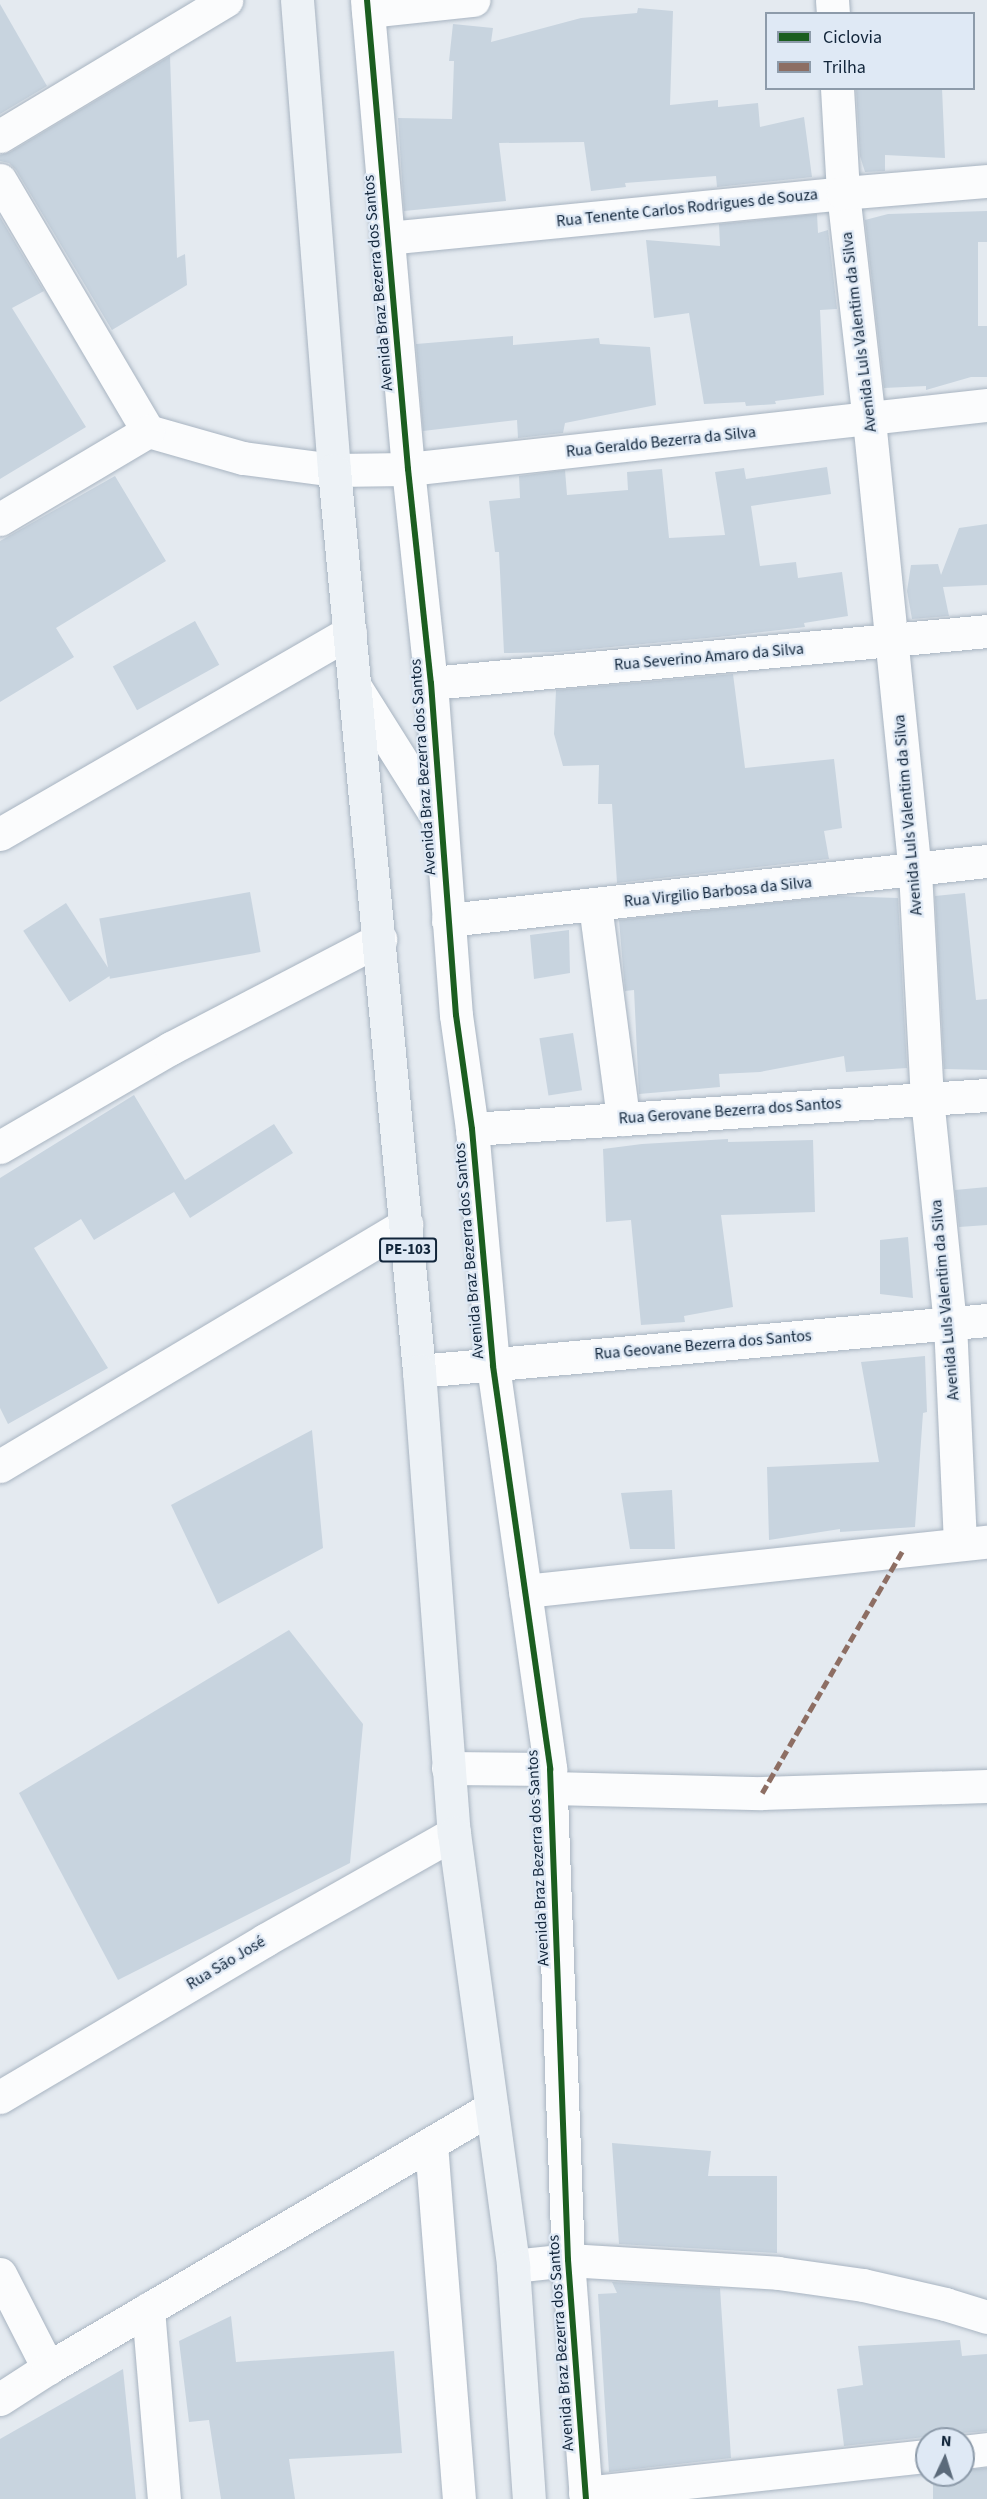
<!DOCTYPE html>
<html>
<head>
<meta charset="utf-8">
<style>
	body { margin:0 }
	#map { position:relative; width:987px; height:2499px; overflow:hidden; background:#e4eaf0; font-family:"Source Sans 3",sans-serif }
	div>[style] { position:absolute }
	.building>* { inset:0; background:#c8d4df; transform-origin:0 0 }
	.roads { filter:drop-shadow(0 0 2px #a8b4c1) drop-shadow(0 0 2px #a8b4c1) }
	.minor>* { height:33px; margin:-16.5px; padding:0 16.5px; transform-origin:16.5px; border-radius:16.5px; background:#fbfcfd }
	.major>* { height:33px; margin:-16.5px; padding:0 16.5px; transform-origin:16.5px; border-radius:16.5px; background:#edf2f6 }
	.quiet>* { height:4.5px; margin-top:-2.25px; transform-origin:0; background:repeating-linear-gradient(90deg,#8d6e63 0 9px,transparent 0 13.5px) }
	.cycleway>* { height:6px; margin:-3px; padding:0 3px; transform-origin:3px; border-radius:3px; background:#1b5e20 }
	span { translate:-50% -50%; white-space:nowrap; text-align:center; line-height:1.15; -webkit-text-stroke:4.5px #dfe9f5; paint-order:stroke }
	.shield-label span { padding:2px 4px; background:#dfe9f5; border:2px solid; border-radius:4px; -webkit-text-stroke-width:0 }
	.shield-label { font-size:15px; color:#11253a; font-weight:700 }
	.street-label { font-size:16px; color:#11253a }
	.legend { position:absolute; left:765px; top:12px; width:210px; height:78px; box-sizing:border-box; background:#dfe9f5; border:2px solid #8d9baa; margin:0; padding:8px 10px; list-style:none; font-size:18px; color:#11253a }
	.legend li { display:flex; align-items:center; gap:12px; height:30px }
	.legend b { width:30px; border:2px solid #8d9baa }
	.north { position:absolute; left:915px; top:2427px; width:60px; height:60px; box-sizing:border-box; background:#dfe9f5; border:2px solid #8d9baa; border-radius:50%; rotate:4deg; font-size:16px; font-weight:700; line-height:24px; text-align:center; color:#11253a }
	.north::after { content:''; display:block; margin:auto; width:21px; height:27px; background:#5b6a7a; clip-path:polygon(50% 0,100% 100%,50% 72%,0 100%) }
</style>
</head>
<body>
<div id="map">
	<div class="building">
		<div style="clip-path:polygon(0 4px,47px 86px,0 114px)"></div>
		<div style="clip-path:polygon(638px 8px,673px 11px,670px 105px,718px 100px,718px 107px,758px 103px,760px 127px,804px 117px,812px 177px,717px 187px,716px 176px,625px 183px,626px 187px,591px 191px,584px 142px,499px 143px,506px 201px,404px 211px,398px 118px,452px 119px,454px 61px,449px 61px,453px 24px,493px 28px,491px 42px,581px 18px,637px 13px)"></div>
		<div style="clip-path:polygon(170px 56px,177px 258px,185px 254px,187px 285px,112px 330px,16px 170px,9px 163px,0 161px,0 155px,10px 152px)"></div>
		<div style="clip-path:polygon(856px 88px,942px 88px,945px 158px,885px 155px,885px 171px,865px 172px,860px 156px)"></div>
		<div style="clip-path:polygon(987px 211px,987px 242px,978px 242px,978px 326px,987px 326px,987px 377px,971px 377px,926px 390px,926px 386px,884px 388px,865px 220px,888px 214px)"></div>
		<div style="clip-path:polygon(817px 214px,818px 233px,828px 230px,837px 309px,820px 310px,824px 395px,775px 401px,776px 404px,746px 406px,745px 402px,704px 404px,689px 313px,654px 318px,646px 240px,720px 246px,719px 224px)"></div>
		<div style="clip-path:polygon(0 217px,44px 291px,12px 308px,86px 427px,0 479px)"></div>
		<div style="clip-path:polygon(513px 336px,513px 345px,599px 338px,600px 344px,650px 347px,656px 405px,565px 423px,563px 433px,518px 438px,517px 420px,423px 431px,416px 344px)"></div>
		<div style="clip-path:polygon(827px 467px,831px 494px,751px 506px,760px 566px,796px 562px,798px 578px,842px 572px,848px 616px,804px 623px,805px 627px,728px 636px,558px 652px,504px 653px,499px 552px,495px 552px,489px 501px,520px 498px,519px 476px,565px 470px,567px 495px,628px 490px,627px 472px,662px 469px,669px 538px,725px 535px,715px 472px,744px 468px,746px 479px)"></div>
		<div style="clip-path:polygon(115px 476px,166px 561px,56px 628px,74px 657px,0 702px,0 541px)"></div>
		<div style="clip-path:polygon(987px 524px,987px 585px,943px 587px,949px 616px,912px 619px,907px 591px,911px 565px,938px 564px,941px 575px,959px 528px)"></div>
		<div style="left:195px;top:621px;width:50px;height:94px;rotate:61deg"></div>
		<div style="clip-path:polygon(733px 674px,745px 768px,834px 759px,842px 828px,824px 831px,829px 859px,617px 883px,612px 804px,598px 804px,599px 765px,563px 766px,554px 734px,556px 690px)"></div>
		<div style="left:250px;top:892px;width:61px;height:153px;rotate:80deg"></div>
		<div style="clip-path:polygon(965px 893px,976px 1000px,987px 999px,987px 1070px,944px 1069px,935px 896px)"></div>
		<div style="clip-path:polygon(836px 896px,898px 898px,907px 1068px,846px 1072px,844px 1056px,760px 1072px,719px 1074px,720px 1087px,639px 1094px,634px 990px,625px 991px,619px 920px)"></div>
		<div style="left:66px;top:903px;width:85px;height:51px;rotate:57deg"></div>
		<div style="clip-path:polygon(569px 930px,570px 973px,534px 979px,530px 935px)"></div>
		<div style="left:573px;top:1033px;width:58px;height:34px;rotate:81deg"></div>
		<div style="clip-path:polygon(134px 1095px,185px 1180px,274px 1124px,293px 1153px,190px 1218px,174px 1192px,94px 1240px,81px 1219px,34px 1248px,108px 1368px,8px 1424px,0 1408px,0 1178px)"></div>
		<div style="clip-path:polygon(728px 1139px,728px 1142px,813px 1140px,815px 1212px,721px 1215px,733px 1307px,684px 1316px,685px 1322px,641px 1325px,631px 1220px,606px 1222px,603px 1149px,642px 1144px)"></div>
		<div style="clip-path:polygon(987px 1187px,987px 1225px,959px 1227px,955px 1190px)"></div>
		<div style="clip-path:polygon(908px 1237px,913px 1298px,880px 1294px,880px 1240px)"></div>
		<div style="clip-path:polygon(925px 1356px,927px 1412px,923px 1413px,915px 1527px,840px 1532px,840px 1529px,769px 1540px,767px 1467px,879px 1462px,861px 1362px)"></div>
		<div style="clip-path:polygon(312px 1430px,323px 1548px,218px 1604px,171px 1505px)"></div>
		<div style="clip-path:polygon(672px 1490px,675px 1549px,630px 1549px,621px 1493px)"></div>
		<div style="clip-path:polygon(289px 1630px,363px 1724px,350px 1863px,118px 1980px,19px 1793px)"></div>
		<div style="clip-path:polygon(612px 2143px,711px 2151px,708px 2176px,777px 2176px,777px 2253px,619px 2244px)"></div>
		<div style="clip-path:polygon(612px 2282px,720px 2288px,731px 2458px,609px 2472px,598px 2294px,617px 2293px)"></div>
		<div style="clip-path:polygon(231px 2316px,236px 2362px,394px 2351px,402px 2453px,289px 2459px,295px 2499px,221px 2499px,209px 2420px,189px 2422px,179px 2341px)"></div>
		<div style="clip-path:polygon(960px 2340px,962px 2356px,987px 2354px,987px 2431px,961px 2433px,950px 2439px,925px 2437px,844px 2446px,837px 2389px,863px 2385px,858px 2346px)"></div>
		<div style="clip-path:polygon(123px 2369px,136px 2499px,0 2499px,0 2439px)"></div>
		<div style="clip-path:polygon(987px 2468px,987px 2499px,933px 2499px,933px 2475px,963px 2475px,963px 2470px)"></div>
	</div>
	<div class="roads">
		<div class="minor">
			<div style="left:367px;top:0;width:471px;rotate:85deg"></div>
			<div style="left:408px;top:469px;width:215px;rotate:83.9deg"></div>
			<div style="left:431px;top:683px;width:333px;rotate:85.7deg"></div>
			<div style="left:456px;top:1015px;width:115px;rotate:82deg"></div>
			<div style="left:472px;top:1129px;width:238px;rotate:84.9deg"></div>
			<div style="left:493px;top:1366px;width:407px;rotate:81.9deg"></div>
			<div style="left:550px;top:1769px;width:491px;rotate:87.9deg"></div>
			<div style="left:568px;top:2260px;width:240px;rotate:85.7deg"></div>
			<div style="left:832px;top:0;width:14px;rotate:86deg"></div>
			<div style="left:368px;top:11px;width:106px;rotate:-6deg"></div>
			<div style="left:837px;top:88px;width:105px;rotate:86.7deg"></div>
			<div style="left:843px;top:193px;width:228px;rotate:83.5deg"></div>
			<div style="left:869px;top:420px;width:453px;rotate:84.2deg"></div>
			<div style="left:915px;top:871px;width:227px;rotate:87deg"></div>
			<div style="left:927px;top:1098px;width:226px;rotate:84.2deg"></div>
			<div style="left:950px;top:1323px;width:221px;rotate:87.4deg"></div>
			<div style="left:0;top:136px;width:264px;rotate:-31deg"></div>
			<div style="left:0;top:180px;width:291px;rotate:59.5deg"></div>
			<div style="left:148px;top:431px;width:99px;rotate:15.9deg"></div>
			<div style="left:243px;top:458px;width:92px;rotate:7.5deg"></div>
			<div style="left:334px;top:470px;width:74px;rotate:-0.8deg"></div>
			<div style="left:408px;top:469px;width:583px;rotate:-6.31deg"></div>
			<div style="left:387px;top:238px;width:458px;rotate:-5.6deg"></div>
			<div style="left:843px;top:193px;width:144px;rotate:-4.8deg"></div>
			<div style="left:0;top:519px;width:172px;rotate:-30.7deg"></div>
			<div style="left:431px;top:683px;width:558px;rotate:-5.34deg"></div>
			<div style="left:354px;top:685px;width:158px;rotate:57.9deg"></div>
			<div style="left:0;top:834px;width:404px;rotate:-30deg"></div>
			<div style="left:595px;top:905px;width:216px;rotate:82.5deg"></div>
			<div style="left:448px;top:920px;width:542px;rotate:-6.25deg"></div>
			<div style="left:472px;top:1129px;width:516px;rotate:-3.78deg"></div>
			<div style="left:0;top:1147px;width:198px;rotate:-30.1deg"></div>
			<div style="left:171px;top:1048px;width:236px;rotate:-27.5deg"></div>
			<div style="left:419px;top:1371px;width:570px;rotate:-5.13deg"></div>
			<div style="left:0;top:1466px;width:473px;rotate:-30.8deg"></div>
			<div style="left:525px;top:1591px;width:465px;rotate:-6.1deg"></div>
			<div style="left:448px;top:1768px;width:102px;rotate:0.6deg"></div>
			<div style="left:551px;top:1788px;width:211px;rotate:1.4deg"></div>
			<div style="left:762px;top:1793px;width:225px;rotate:-1.8deg"></div>
			<div style="left:0;top:2097px;width:308px;rotate:-30.6deg"></div>
			<div style="left:265px;top:1940px;width:217px;rotate:-29.5deg"></div>
			<div style="left:431px;top:2144px;width:356px;rotate:85.5deg"></div>
			<div style="left:513px;top:2266px;width:55px;rotate:-6.2deg"></div>
			<div style="left:568px;top:2260px;width:210px;rotate:3.5deg"></div>
			<div style="left:778px;top:2273px;width:86px;rotate:8deg"></div>
			<div style="left:863px;top:2285px;width:84px;rotate:13deg"></div>
			<div style="left:945px;top:2304px;width:44px;rotate:17.2deg"></div>
			<div style="left:0;top:2274px;width:106px;rotate:62.9deg"></div>
			<div style="left:148px;top:2309px;width:191px;rotate:85.2deg"></div>
			<div style="left:0;top:2399px;width:57px;rotate:-32.9deg"></div>
			<div style="left:48px;top:2368px;width:514px;rotate:-30.41deg"></div>
			<div style="left:963px;top:2452px;width:24px;rotate:-7deg"></div>
			<div style="left:585px;top:2493px;width:344px;rotate:-6.2deg"></div>
		</div>
		<div class="major">
			<div style="left:297px;top:0;width:471px;rotate:85.5deg"></div>
			<div style="left:334px;top:470px;width:905px;rotate:84.61deg"></div>
			<div style="left:419px;top:1371px;width:463px;rotate:85.7deg"></div>
			<div style="left:454px;top:1833px;width:437px;rotate:82.2deg"></div>
			<div style="left:513px;top:2266px;width:234px;rotate:86.1deg"></div>
		</div>
	</div>
	<div class="quiet">
		<div style="left:762px;top:1793px;width:281px;rotate:-59.9deg"></div>
	</div>
	<div class="cycleway">
		<div style="left:367px;top:0;width:471px;rotate:85deg"></div>
		<div style="left:408px;top:469px;width:215px;rotate:83.9deg"></div>
		<div style="left:431px;top:683px;width:333px;rotate:85.7deg"></div>
		<div style="left:456px;top:1015px;width:115px;rotate:82deg"></div>
		<div style="left:472px;top:1129px;width:238px;rotate:84.9deg"></div>
		<div style="left:493px;top:1366px;width:407px;rotate:81.9deg"></div>
		<div style="left:550px;top:1769px;width:491px;rotate:87.9deg"></div>
		<div style="left:568px;top:2260px;width:240px;rotate:85.7deg"></div>
	</div>
	<div class="shield-label">
		<span style="left:408px;top:1250px">PE-103</span>
	</div>
	<div class="street-label">
		<span style="left:687px;top:208px;rotate:-6deg">Rua Tenente Carlos Rodrigues de Souza</span>
		<span style="left:378px;top:283px;rotate:-95deg">Avenida Braz Bezerra dos Santos</span>
		<span style="left:859px;top:332px;rotate:-97deg">Avenida LuIs Valentim da Silva</span>
		<span style="left:661px;top:442px;rotate:-6deg">Rua Geraldo Bezerra da Silva</span>
		<span style="left:709px;top:657px;rotate:-5deg">Rua Severino Amaro da Silva</span>
		<span style="left:423px;top:767px;rotate:-94deg">Avenida Braz Bezerra dos Santos</span>
		<span style="left:908px;top:815px;rotate:-95deg">Avenida LuIs Valentim da Silva</span>
		<span style="left:718px;top:892px;rotate:-6deg">Rua Virgilio Barbosa da Silva</span>
		<span style="left:730px;top:1111px;rotate:-4deg">Rua Gerovane Bezerra dos Santos</span>
		<span style="left:469px;top:1251px;rotate:-95deg">Avenida Braz Bezerra dos Santos</span>
		<span style="left:945px;top:1300px;rotate:-95deg">Avenida LuIs Valentim da Silva</span>
		<span style="left:703px;top:1345px;rotate:-5deg">Rua Geovane Bezerra dos Santos</span>
		<span style="left:538px;top:1858px;rotate:-93deg">Avenida Braz Bezerra dos Santos</span>
		<span style="left:226px;top:1963px;rotate:-31deg">Rua São José</span>
		<span style="left:561px;top:2343px;rotate:-94deg">Avenida Braz Bezerra dos Santos</span>
	</div>
	<ul class="legend">
	<li><b style="height:8px;background:#1b5e20"></b>Ciclovia</li>
	<li><b style="height:8px;background:#8d6e63"></b>Trilha</li>
	</ul>
	<div class="north">N</div>
</div>
</body>
</html>
